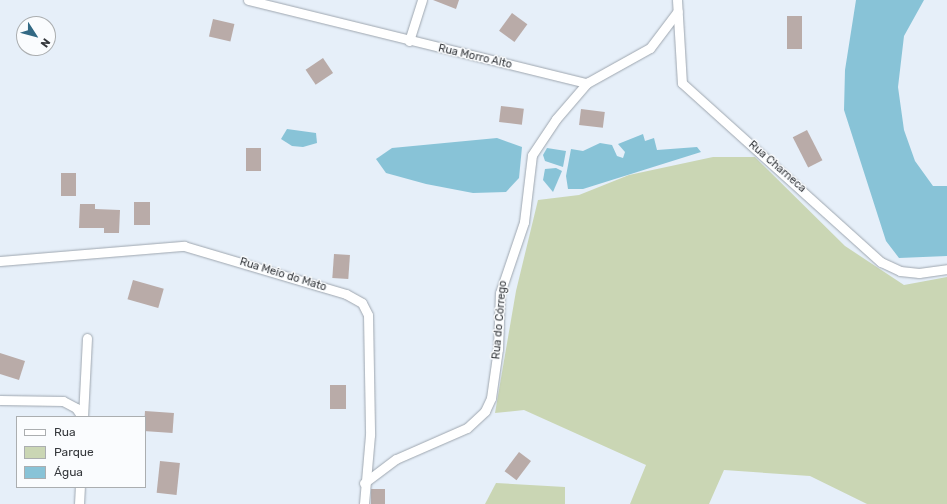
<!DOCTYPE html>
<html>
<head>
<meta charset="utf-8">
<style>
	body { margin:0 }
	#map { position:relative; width:947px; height:504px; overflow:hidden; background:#e6eff9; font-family:Rubik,sans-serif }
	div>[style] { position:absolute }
	.green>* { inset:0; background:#cad6b4 }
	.water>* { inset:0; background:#88c3d7 }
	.building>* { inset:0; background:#b9aba8; transform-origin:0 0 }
	.roads { filter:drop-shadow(0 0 1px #9ea6af) drop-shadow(0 0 1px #9ea6af) }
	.street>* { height:9px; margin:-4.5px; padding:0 4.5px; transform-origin:4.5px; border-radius:4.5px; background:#fff }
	span { translate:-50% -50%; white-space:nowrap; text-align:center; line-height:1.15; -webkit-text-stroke:3px #fafcfe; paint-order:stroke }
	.street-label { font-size:11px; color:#35383c }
	.legend { position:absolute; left:16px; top:416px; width:130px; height:72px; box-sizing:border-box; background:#fafcfe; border:1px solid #abaeb0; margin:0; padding:5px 7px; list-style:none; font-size:12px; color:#35383c }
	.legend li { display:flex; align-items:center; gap:8px; height:20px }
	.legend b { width:20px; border:1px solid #abaeb0 }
	.north { position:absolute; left:16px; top:16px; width:40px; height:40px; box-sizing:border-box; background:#fafcfe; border:1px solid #abaeb0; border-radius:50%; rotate:126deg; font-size:11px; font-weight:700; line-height:16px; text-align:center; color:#35383c }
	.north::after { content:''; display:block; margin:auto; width:14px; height:18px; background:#326984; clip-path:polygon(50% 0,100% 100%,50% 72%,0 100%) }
</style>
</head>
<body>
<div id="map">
	<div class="green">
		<div style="clip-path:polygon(713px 157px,755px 157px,845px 246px,904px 285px,947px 277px,947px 504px,867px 504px,810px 476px,724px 470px,709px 504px,630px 504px,646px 465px,524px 410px,495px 413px,516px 291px,538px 200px,579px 195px,629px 175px)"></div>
		<div style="clip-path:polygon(496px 483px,565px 487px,565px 504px,485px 504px)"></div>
	</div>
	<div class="water">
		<div style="clip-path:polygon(856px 0,924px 0,904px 36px,898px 87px,904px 130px,915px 161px,933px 186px,947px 186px,947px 256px,899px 258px,886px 241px,844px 110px,845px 70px)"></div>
		<div style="clip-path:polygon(287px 129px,316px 133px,317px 143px,303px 147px,292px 146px,281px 139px)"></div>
		<div style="clip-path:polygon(643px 134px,645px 141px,654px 138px,657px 150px,697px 147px,701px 152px,583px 189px,568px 189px,566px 176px,571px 149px,583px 151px,600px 143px,612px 145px,617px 156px,623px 158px,625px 152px,618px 144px)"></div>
		<div style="clip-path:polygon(497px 138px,522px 147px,519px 178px,506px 192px,473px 193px,426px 184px,386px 173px,376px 159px,392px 148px)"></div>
		<div style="clip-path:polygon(547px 148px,566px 151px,563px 167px,545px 161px,543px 155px)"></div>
		<div style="clip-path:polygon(556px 168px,562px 171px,553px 192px,543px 180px,545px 169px)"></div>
	</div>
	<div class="building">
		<div style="clip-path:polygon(433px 0,459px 0,456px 9px)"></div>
		<div style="left:512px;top:13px;width:19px;height:22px;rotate:36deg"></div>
		<div style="left:787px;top:16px;width:15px;height:33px"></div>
		<div style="left:213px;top:19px;width:22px;height:18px;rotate:13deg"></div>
		<div style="left:323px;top:58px;width:18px;height:21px;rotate:56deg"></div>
		<div style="left:501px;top:106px;width:23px;height:16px;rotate:7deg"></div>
		<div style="left:581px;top:109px;width:24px;height:16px;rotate:7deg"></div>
		<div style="left:807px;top:130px;width:34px;height:16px;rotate:63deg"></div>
		<div style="left:246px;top:148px;width:15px;height:23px"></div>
		<div style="left:61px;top:173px;width:15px;height:23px"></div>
		<div style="left:134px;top:202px;width:16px;height:23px"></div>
		<div style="clip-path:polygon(80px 204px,95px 204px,95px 209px,120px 210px,119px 233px,104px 233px,104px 228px,79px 228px)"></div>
		<div style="left:334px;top:254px;width:16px;height:24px;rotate:4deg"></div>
		<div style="left:133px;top:280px;width:32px;height:20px;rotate:16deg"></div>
		<div style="clip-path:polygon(0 353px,25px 361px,19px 380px,0 374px)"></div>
		<div style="left:330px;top:385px;width:16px;height:24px"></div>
		<div style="left:145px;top:411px;width:29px;height:20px;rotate:4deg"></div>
		<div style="left:519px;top:452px;width:15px;height:24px;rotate:37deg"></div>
		<div style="left:160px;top:461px;width:20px;height:32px;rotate:6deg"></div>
		<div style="left:371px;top:489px;width:14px;height:15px"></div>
	</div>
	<div class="roads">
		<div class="street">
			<div style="left:248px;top:0;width:349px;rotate:13.8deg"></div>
			<div style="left:587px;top:83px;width:72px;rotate:-29.1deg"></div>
			<div style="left:650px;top:48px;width:46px;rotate:-52.9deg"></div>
			<div style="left:677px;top:0;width:83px;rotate:86.6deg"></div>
			<div style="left:682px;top:83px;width:268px;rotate:42deg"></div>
			<div style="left:881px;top:262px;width:21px;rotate:25deg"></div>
			<div style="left:900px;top:271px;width:19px;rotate:6deg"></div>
			<div style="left:919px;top:273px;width:28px;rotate:-8deg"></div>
			<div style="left:409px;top:41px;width:43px;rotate:-72.4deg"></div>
			<div style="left:0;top:261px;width:185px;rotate:-4.7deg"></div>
			<div style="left:184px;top:246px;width:169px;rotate:16.5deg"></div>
			<div style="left:346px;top:294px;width:18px;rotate:29deg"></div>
			<div style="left:362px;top:303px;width:13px;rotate:63deg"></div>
			<div style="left:368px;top:315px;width:120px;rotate:89deg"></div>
			<div style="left:370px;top:435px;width:69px;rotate:95deg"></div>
			<div style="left:0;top:400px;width:63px;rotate:0.9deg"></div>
			<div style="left:63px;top:401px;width:15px;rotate:28deg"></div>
			<div style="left:76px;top:408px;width:11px;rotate:56deg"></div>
			<div style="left:83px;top:417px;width:79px;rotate:-87.1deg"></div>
			<div style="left:364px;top:483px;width:40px;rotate:-37deg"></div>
			<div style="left:396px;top:459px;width:77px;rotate:-23.6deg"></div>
			<div style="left:467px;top:428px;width:25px;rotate:-43deg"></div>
			<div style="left:485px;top:411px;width:14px;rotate:-65deg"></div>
			<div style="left:491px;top:398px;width:49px;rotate:-81.9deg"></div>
			<div style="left:498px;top:349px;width:56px;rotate:-88deg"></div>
			<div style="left:500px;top:293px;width:75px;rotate:-71.3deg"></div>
			<div style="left:524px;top:222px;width:67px;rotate:-83.2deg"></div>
			<div style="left:532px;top:155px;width:43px;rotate:-56.3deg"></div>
			<div style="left:556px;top:119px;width:48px;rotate:-49.3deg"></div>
			<div style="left:79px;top:504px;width:17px;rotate:-87deg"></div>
		</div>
	</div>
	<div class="street-label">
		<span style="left:475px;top:57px;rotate:13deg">Rua Morro Alto</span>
		<span style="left:777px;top:167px;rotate:41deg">Rua Charneca</span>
		<span style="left:283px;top:275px;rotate:17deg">Rua Meio do Mato</span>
		<span style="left:500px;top:320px;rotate:-85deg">Rua do Córrego</span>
	</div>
	<ul class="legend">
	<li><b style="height:5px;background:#fff"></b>Rua</li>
	<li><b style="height:11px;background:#cad6b4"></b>Parque</li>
	<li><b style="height:11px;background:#88c3d7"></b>Água</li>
	</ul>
	<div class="north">N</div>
</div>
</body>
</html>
